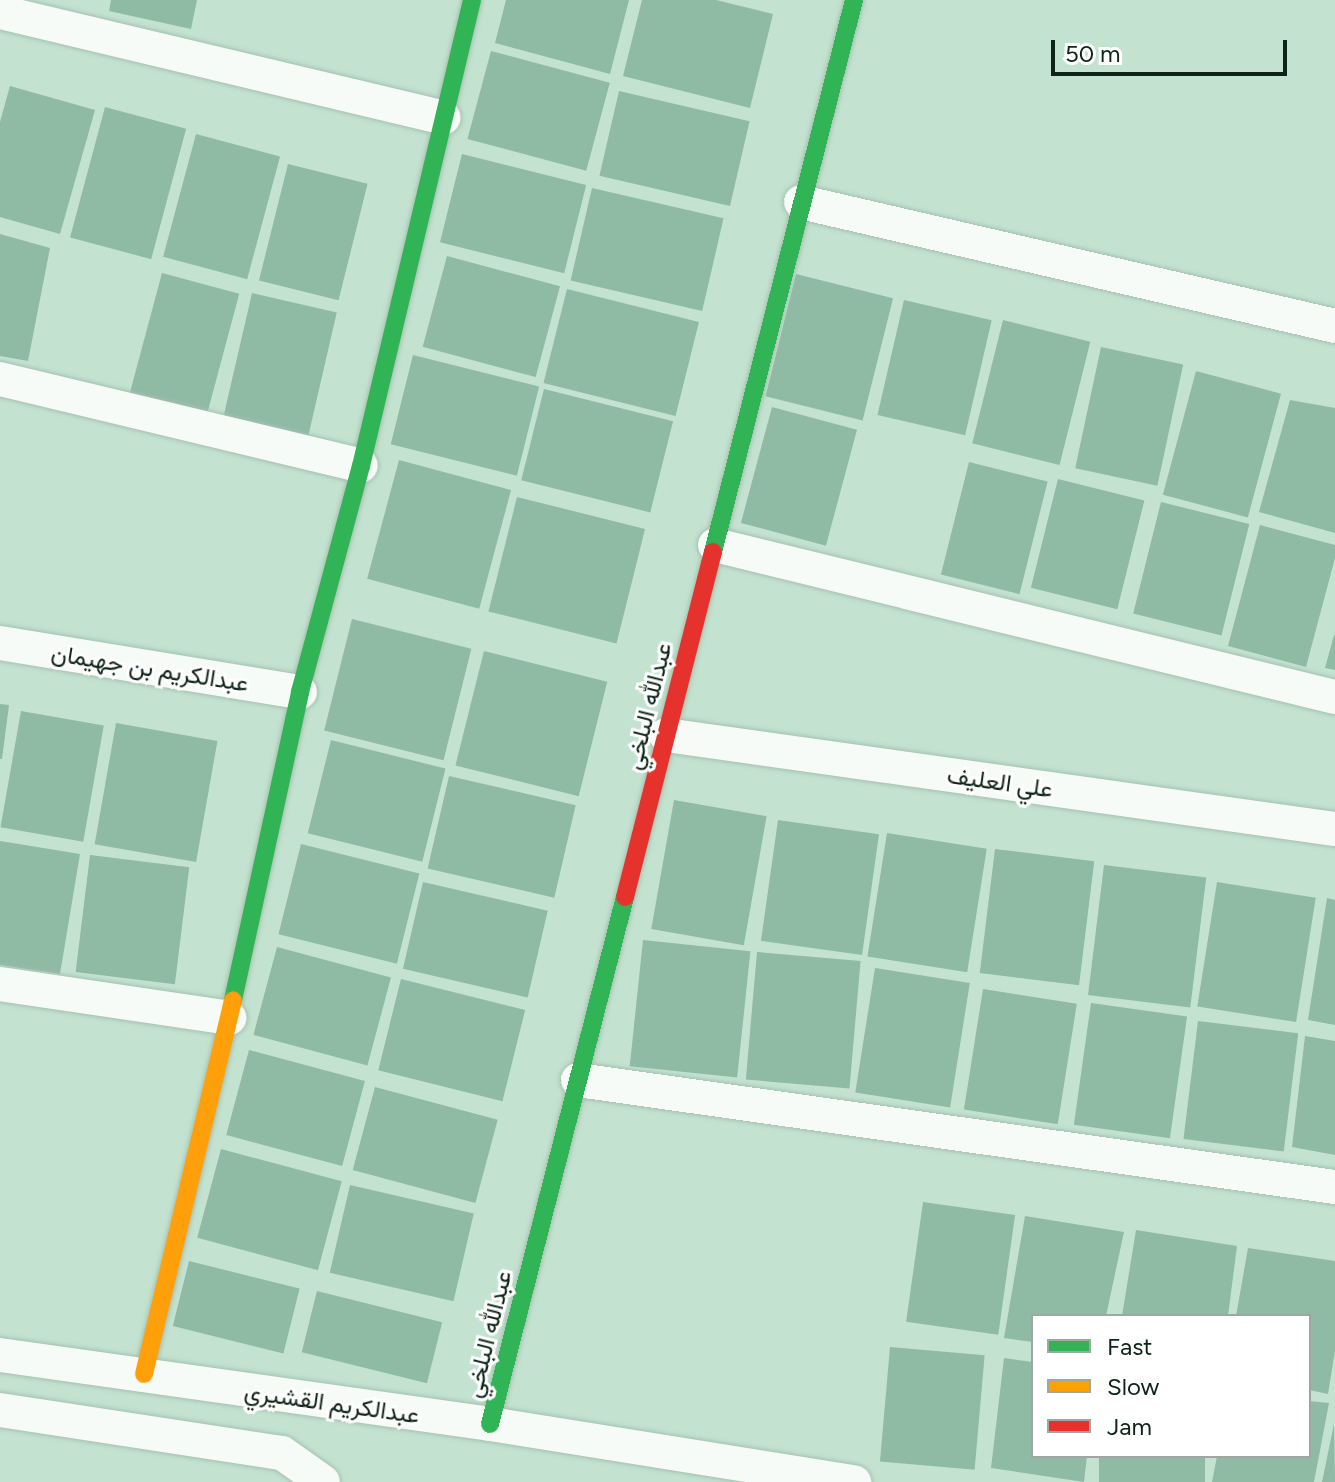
<!DOCTYPE html>
<html>
<head>
<meta charset="utf-8">
<style>
	body { margin:0 }
	#map { position:relative; width:1335px; height:1482px; overflow:hidden; background:#c3e3d0; font-family:Figtree,Vazirmatn,sans-serif }
	div>[style] { position:absolute }
	.building>* { inset:0; background:#8fbaa4; transform-origin:0 0 }
	.roads { filter:drop-shadow(0 0 2px #a7c0b1) drop-shadow(0 0 2px #a7c0b1) }
	.street>* { height:34px; margin:-17px; padding:0 17px; transform-origin:17px; border-radius:17px; background:#f6fbf8 }
	.fast>* { height:18px; margin:-9px; padding:0 9px; transform-origin:9px; border-radius:9px; background:#30b455 }
	.slow>* { height:18px; margin:-9px; padding:0 9px; transform-origin:9px; border-radius:9px; background:#ff9f0a }
	.jam>* { height:18px; margin:-9px; padding:0 9px; transform-origin:9px; border-radius:9px; background:#e5322d }
	span { translate:-50% -50%; white-space:nowrap; text-align:center; line-height:1.15; -webkit-text-stroke:6px #fff; paint-order:stroke }
	.street-label { font-size:24px; color:#0d2417 }
	.legend { position:absolute; left:1031px; top:1314px; width:280px; height:144px; box-sizing:border-box; background:#fff; border:2px solid #9ea7a2; margin:0; padding:10px 14px; list-style:none; font-size:24px; color:#0d2417 }
	.legend li { display:flex; align-items:center; gap:16px; height:40px }
	.legend b { width:40px; border:2px solid #9ea7a2 }
	.scale { position:absolute; left:1051px; top:40px; width:236px; height:36px; box-sizing:border-box; border:4px solid #0d2417; border-top:0; padding-left:10px; font-size:24px; line-height:28px; white-space:nowrap; color:#0d2417; -webkit-text-stroke:6px #fff; paint-order:stroke }
</style>
</head>
<body>
<div id="map">
	<div class="building">
		<div style="clip-path:polygon(111px 0,197px 0,191px 29px,109px 11px)"></div>
		<div style="clip-path:polygon(506px 0,629px 0,610px 74px,495px 43px)"></div>
		<div style="clip-path:polygon(642px 0,716px 0,773px 14px,750px 108px,623px 76px)"></div>
		<div style="left:491px;top:51px;width:123px;height:91px;rotate:15deg"></div>
		<div style="clip-path:polygon(10px 86px,95px 110px,60px 234px,0 217px,0 122px)"></div>
		<div style="left:619px;top:91px;width:134px;height:87px;rotate:13deg"></div>
		<div style="left:105px;top:107px;width:84px;height:135px;rotate:15deg"></div>
		<div style="left:196px;top:134px;width:87px;height:127px;rotate:15deg"></div>
		<div style="left:462px;top:154px;width:128px;height:91px;rotate:14deg"></div>
		<div style="left:288px;top:164px;width:82px;height:120px;rotate:14deg"></div>
		<div style="left:592px;top:188px;width:135px;height:95px;rotate:13deg"></div>
		<div style="clip-path:polygon(0 234px,50px 248px,28px 361px,0 356px)"></div>
		<div style="left:447px;top:256px;width:117px;height:94px;rotate:15deg"></div>
		<div style="left:162px;top:273px;width:80px;height:125px;rotate:15deg"></div>
		<div style="left:796px;top:274px;width:100px;height:126px;rotate:14deg"></div>
		<div style="left:567px;top:289px;width:136px;height:97px;rotate:14deg"></div>
		<div style="left:252px;top:293px;width:87px;height:130px;rotate:13deg"></div>
		<div style="left:904px;top:300px;width:90px;height:118px;rotate:13deg"></div>
		<div style="left:1003px;top:320px;width:90px;height:127px;rotate:14deg"></div>
		<div style="left:1101px;top:347px;width:84px;height:124px;rotate:12deg"></div>
		<div style="left:413px;top:355px;width:130px;height:92px;rotate:14deg"></div>
		<div style="left:1196px;top:371px;width:88px;height:128px;rotate:15deg"></div>
		<div style="left:544px;top:389px;width:133px;height:94px;rotate:14deg"></div>
		<div style="clip-path:polygon(1290px 400px,1335px 408px,1335px 533px,1259px 512px)"></div>
		<div style="left:772px;top:407px;width:88px;height:120px;rotate:15deg"></div>
		<div style="left:399px;top:460px;width:116px;height:123px;rotate:15deg"></div>
		<div style="left:969px;top:462px;width:81px;height:116px;rotate:14deg"></div>
		<div style="left:1058px;top:479px;width:89px;height:112px;rotate:14deg"></div>
		<div style="left:517px;top:497px;width:132px;height:118px;rotate:14deg"></div>
		<div style="left:1161px;top:502px;width:91px;height:115px;rotate:14deg"></div>
		<div style="clip-path:polygon(1260px 525px,1335px 545px,1335px 558px,1306px 667px,1228px 646px)"></div>
		<div style="left:352px;top:619px;width:123px;height:115px;rotate:14deg"></div>
		<div style="clip-path:polygon(1334px 635px,1335px 635px,1335px 670px,1325px 668px)"></div>
		<div style="left:484px;top:651px;width:127px;height:118px;rotate:14deg"></div>
		<div style="clip-path:polygon(0 704px,9px 705px,2px 759px,0 759px)"></div>
		<div style="left:21px;top:711px;width:84px;height:118px;rotate:10deg"></div>
		<div style="left:116px;top:723px;width:103px;height:123px;rotate:10deg"></div>
		<div style="left:331px;top:740px;width:118px;height:96px;rotate:14deg"></div>
		<div style="left:449px;top:776px;width:130px;height:95px;rotate:13deg"></div>
		<div style="left:674px;top:800px;width:94px;height:131px;rotate:10deg"></div>
		<div style="left:778px;top:820px;width:102px;height:122px;rotate:8deg"></div>
		<div style="left:887px;top:833px;width:101px;height:125px;rotate:9deg"></div>
		<div style="clip-path:polygon(0 841px,80px 854px,60px 974px,0 965px)"></div>
		<div style="left:301px;top:844px;width:122px;height:93px;rotate:14deg"></div>
		<div style="left:995px;top:849px;width:100px;height:125px;rotate:7deg"></div>
		<div style="left:90px;top:855px;width:100px;height:118px;rotate:7deg"></div>
		<div style="left:1104px;top:865px;width:103px;height:131px;rotate:7deg"></div>
		<div style="left:423px;top:882px;width:128px;height:89px;rotate:13deg"></div>
		<div style="left:1217px;top:882px;width:100px;height:126px;rotate:9deg"></div>
		<div style="clip-path:polygon(1327px 898px,1335px 900px,1335px 1025px,1308px 1020px)"></div>
		<div style="left:643px;top:940px;width:108px;height:127px;rotate:6deg"></div>
		<div style="left:277px;top:947px;width:118px;height:91px;rotate:15deg"></div>
		<div style="left:757px;top:952px;width:104px;height:128px;rotate:5deg"></div>
		<div style="left:875px;top:968px;width:96px;height:126px;rotate:9deg"></div>
		<div style="left:401px;top:979px;width:128px;height:94px;rotate:14deg"></div>
		<div style="left:983px;top:989px;width:95px;height:122px;rotate:9deg"></div>
		<div style="left:1091px;top:1003px;width:97px;height:123px;rotate:8deg"></div>
		<div style="left:1198px;top:1021px;width:101px;height:119px;rotate:7deg"></div>
		<div style="clip-path:polygon(1305px 1036px,1335px 1041px,1335px 1155px,1292px 1147px)"></div>
		<div style="left:249px;top:1050px;width:120px;height:88px;rotate:15deg"></div>
		<div style="left:375px;top:1087px;width:127px;height:86px;rotate:15deg"></div>
		<div style="left:221px;top:1149px;width:125px;height:92px;rotate:15deg"></div>
		<div style="left:350px;top:1185px;width:127px;height:90px;rotate:13deg"></div>
		<div style="left:923px;top:1202px;width:93px;height:121px;rotate:8deg"></div>
		<div style="clip-path:polygon(1025px 1216px,1124px 1232px,1106px 1316px,1033px 1316px,1033px 1342px,1004px 1338px)"></div>
		<div style="clip-path:polygon(1136px 1230px,1237px 1246px,1228px 1316px,1122px 1316px)"></div>
		<div style="clip-path:polygon(1248px 1248px,1335px 1261px,1335px 1351px,1328px 1394px,1309px 1390px,1309px 1316px,1236px 1316px)"></div>
		<div style="left:189px;top:1261px;width:114px;height:67px;rotate:14deg"></div>
		<div style="left:317px;top:1291px;width:129px;height:63px;rotate:14deg"></div>
		<div style="left:890px;top:1347px;width:95px;height:115px;rotate:5deg"></div>
		<div style="clip-path:polygon(1004px 1358px,1033px 1362px,1033px 1456px,1087px 1456px,1084px 1482px,991px 1468px)"></div>
		<div style="clip-path:polygon(1309px 1401px,1329px 1403px,1314px 1482px,1212px 1482px,1217px 1456px,1309px 1456px)"></div>
		<div style="clip-path:polygon(1334px 1424px,1335px 1482px,1322px 1482px)"></div>
		<div style="left:1099px;top:1456px;width:106px;height:26px"></div>
	</div>
	<div class="roads">
		<div class="street">
			<div style="left:0;top:12px;width:456px;rotate:13.4deg"></div>
			<div style="left:801px;top:202px;width:548px;rotate:13.07deg"></div>
			<div style="left:0;top:379px;width:371px;rotate:13.5deg"></div>
			<div style="left:715px;top:545px;width:638px;rotate:13.78deg"></div>
			<div style="left:0;top:643px;width:304px;rotate:9.3deg"></div>
			<div style="left:666px;top:735px;width:676px;rotate:8deg"></div>
			<div style="left:0;top:984px;width:232px;rotate:8.4deg"></div>
			<div style="left:578px;top:1080px;width:765px;rotate:8.05deg"></div>
			<div style="left:0;top:1355px;width:495px;rotate:8deg"></div>
			<div style="left:490px;top:1424px;width:369px;rotate:9.1deg"></div>
			<div style="left:0;top:1410px;width:285px;rotate:8.7deg"></div>
			<div style="left:282px;top:1453px;width:50px;rotate:35.3deg"></div>
		</div>
		<div class="fast">
			<div style="left:713px;top:552px;width:570px;rotate:-75.67deg"></div>
			<div style="left:233px;top:1000px;width:315px;rotate:-77.7deg"></div>
			<div style="left:300px;top:692px;width:234px;rotate:-74.9deg"></div>
			<div style="left:361px;top:466px;width:479px;rotate:-76.6deg"></div>
			<div style="left:490px;top:1424px;width:544px;rotate:-75.63deg"></div>
		</div>
		<div class="slow">
			<div style="left:144px;top:1374px;width:384px;rotate:-76.6deg"></div>
		</div>
		<div class="jam">
			<div style="left:625px;top:897px;width:356px;rotate:-75.7deg"></div>
		</div>
	</div>
	<div class="street-label">
		<span style="left:150px;top:668px;rotate:9deg">عبدالكريم بن جهيمان</span>
		<span style="left:648px;top:706px;rotate:-76deg">عبدالله البلخي</span>
		<span style="left:1000px;top:782px;rotate:8deg">علي العليف</span>
		<span style="left:488px;top:1334px;rotate:-76deg">عبدالله البلخي</span>
		<span style="left:332px;top:1403px;rotate:8deg">عبدالكريم القشيري</span>
	</div>
	<ul class="legend">
	<li><b style="height:10px;background:#30b455"></b>Fast</li>
	<li><b style="height:10px;background:#ff9f0a"></b>Slow</li>
	<li><b style="height:10px;background:#e5322d"></b>Jam</li>
	</ul>
	<div class="scale">50 m</div>
</div>
</body>
</html>
